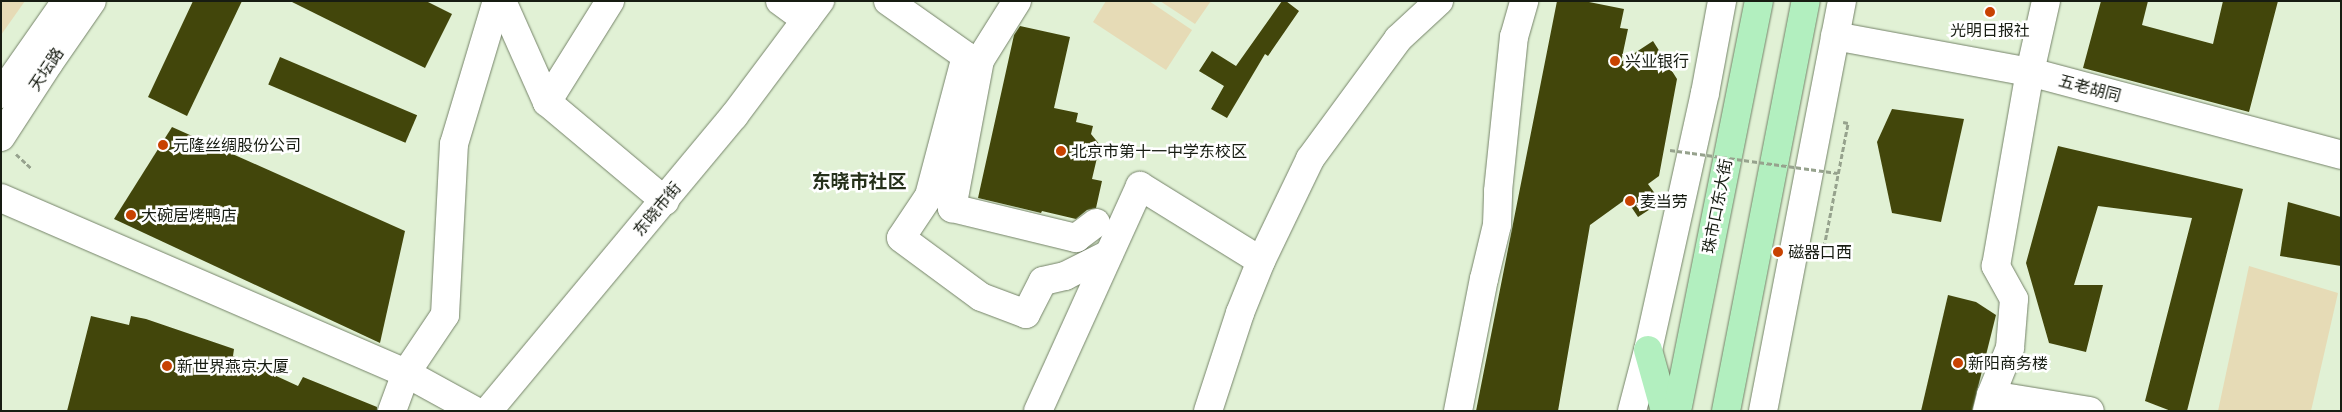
<!DOCTYPE html>
<html>
<head>
<meta charset="utf-8">
<style>
	body { margin:0 }
	#map { position:relative; width:2342px; height:412px; overflow:hidden; background:#e1f1d5; font-family:"PT Sans","Noto Sans SC",sans-serif }
	div>[style] { position:absolute }
	.green>* { inset:0; background:#e6dbb6 }
	.building>* { inset:0; background:#42460b; transform-origin:0 0 }
	.path>* { height:3px; margin-top:-1.5px; transform-origin:0; background:repeating-linear-gradient(90deg,#96a28d 0 5px,transparent 0 7.5px) }
	.roads { filter:drop-shadow(0 0 1px #758369) drop-shadow(0 0 1px #758369) }
	.minor>* { height:28px; margin:-14px; padding:0 14px; transform-origin:14px; border-radius:14px; background:#fff }
	.major>* { height:28px; margin:-14px; padding:0 14px; transform-origin:14px; border-radius:14px; background:#b2efbf }
	.path-bridge>* { height:3px; margin-top:-1.5px; transform-origin:0; background:repeating-linear-gradient(90deg,#96a28d 0 5px,transparent 0 7.5px) }
	.dots>* { width:14px; height:14px; translate:-50% -50%; box-sizing:border-box; border:2px solid #fff; border-radius:50% }
	span { translate:-50% -50%; white-space:nowrap; text-align:center; line-height:1.15; -webkit-text-stroke:5px #fff; paint-order:stroke }
	.poi-label { font-size:16px; color:#171c12 }
	.left { translate:0 -50%; text-align:left }
	.street-label { font-size:16px; color:#171c12 }
	.quarter-label { font-size:19px; color:#25301a; font-weight:700 }
	.frame { position:absolute; inset:0; border:2px solid #171c12; pointer-events:none }
</style>
</head>
<body>
<div id="map">
	<div class="green">
		<div style="clip-path:polygon(1px 1px,25px 1px,1px 35px)"></div>
		<div style="clip-path:polygon(1106px 1px,1149px 1px,1192px 30px,1166px 70px,1093px 22px)"></div>
		<div style="clip-path:polygon(1160px 1px,1211px 1px,1195px 24px)"></div>
		<div style="clip-path:polygon(2249px 266px,2338px 293px,2311px 411px,2218px 411px)"></div>
	</div>
	<div class="building">
		<div style="clip-path:polygon(193px 1px,242px 1px,187px 116px,148px 97px)"></div>
		<div style="clip-path:polygon(290px 1px,426px 1px,452px 14px,425px 68px)"></div>
		<div style="clip-path:polygon(1282px 1px,1286px 1px,1299px 11px,1268px 56px,1265px 54px,1227px 118px,1211px 109px,1224px 86px,1199px 71px,1212px 51px,1236px 66px)"></div>
		<div style="clip-path:polygon(1557px 1px,1584px 1px,1624px 9px,1620px 28px,1628px 29px,1621px 62px,1653px 41px,1677px 79px,1659px 176px,1648px 184px,1661px 202px,1638px 217px,1626px 199px,1590px 225px,1558px 411px,1476px 411px)"></div>
		<div style="clip-path:polygon(2101px 1px,2148px 1px,2142px 25px,2213px 44px,2223px 1px,2278px 1px,2249px 112px,2083px 68px)"></div>
		<div style="clip-path:polygon(1020px 26px,1070px 37px,1054px 108px,1078px 113px,1076px 122px,1093px 126px,1091px 134px,1100px 145px,1092px 179px,1102px 181px,1096px 208px,1087px 210px,1076px 219px,1042px 211px,1041px 213px,978px 198px,1014px 35px)"></div>
		<div style="left:280px;top:57px;width:149px;height:30px;rotate:23deg"></div>
		<div style="clip-path:polygon(1892px 109px,1964px 119px,1941px 222px,1892px 213px,1877px 142px)"></div>
		<div style="clip-path:polygon(172px 127px,405px 231px,380px 343px,114px 219px)"></div>
		<div style="clip-path:polygon(2058px 146px,2243px 189px,2187px 411px,2171px 411px,2145px 401px,2192px 218px,2098px 206px,2074px 285px,2103px 285px,2086px 352px,2049px 343px,2026px 263px)"></div>
		<div style="clip-path:polygon(2288px 202px,2341px 217px,2341px 266px,2280px 256px)"></div>
		<div style="clip-path:polygon(1948px 295px,1976px 302px,1996px 315px,1972px 411px,1921px 411px)"></div>
		<div style="clip-path:polygon(91px 316px,129px 325px,131px 316px,146px 319px,234px 349px,233px 356px,298px 386px,303px 377px,377px 407px,377px 411px,67px 411px)"></div>
	</div>
	<div class="path">
		<div style="left:16px;top:154px;width:22px;rotate:43deg"></div>
		<div style="left:1824px;top:247px;width:126px;rotate:-79deg"></div>
		<div style="left:1848px;top:123px;width:5px;rotate:-169deg"></div>
	</div>
	<div class="roads">
		<div class="minor">
			<div style="left:502px;top:1px;width:111px;rotate:66deg"></div>
			<div style="left:547px;top:102px;width:154px;rotate:40deg"></div>
			<div style="left:780px;top:1px;width:32px;rotate:36deg"></div>
			<div style="left:888px;top:1px;width:95px;rotate:35.2deg"></div>
			<div style="left:966px;top:56px;width:145px;rotate:104.8deg"></div>
			<div style="left:929px;top:196px;width:50px;rotate:123.7deg"></div>
			<div style="left:901px;top:238px;width:99px;rotate:36.4deg"></div>
			<div style="left:981px;top:297px;width:48px;rotate:20.7deg"></div>
			<div style="left:1026px;top:314px;width:37px;rotate:-63deg"></div>
			<div style="left:1043px;top:281px;width:23px;rotate:-13deg"></div>
			<div style="left:1065px;top:276px;width:49px;rotate:-26.6deg"></div>
			<div style="left:1017px;top:1px;width:70px;rotate:122.1deg"></div>
			<div style="left:980px;top:60px;width:151px;rotate:100.7deg"></div>
			<div style="left:952px;top:208px;width:128px;rotate:13.6deg"></div>
			<div style="left:1076px;top:238px;width:25px;rotate:-37deg"></div>
			<div style="left:1835px;top:36px;width:198px;rotate:10.5deg"></div>
			<div style="left:2030px;top:72px;width:322px;rotate:14.9deg"></div>
			<div style="left:1px;top:94px;width:113px;rotate:-55deg"></div>
			<div style="left:547px;top:102px;width:119px;rotate:-58deg"></div>
			<div style="left:1px;top:137px;width:88px;rotate:-57deg"></div>
			<div style="left:49px;top:63px;width:75px;rotate:-55.3deg"></div>
			<div style="left:1px;top:198px;width:441px;rotate:23.4deg"></div>
			<div style="left:406px;top:373px;width:79px;rotate:28.8deg"></div>
			<div style="left:1991px;top:395px;width:100px;rotate:9.2deg"></div>
			<div style="left:392px;top:411px;width:40px;rotate:-69.8deg"></div>
			<div style="left:406px;top:373px;width:70px;rotate:-56.1deg"></div>
			<div style="left:445px;top:315px;width:171px;rotate:-87deg"></div>
			<div style="left:454px;top:144px;width:149px;rotate:-73.3deg"></div>
			<div style="left:488px;top:411px;width:384px;rotate:-50.2deg"></div>
			<div style="left:734px;top:116px;width:144px;rotate:-53.2deg"></div>
			<div style="left:1038px;top:411px;width:247px;rotate:-65.6deg"></div>
			<div style="left:1140px;top:186px;width:142px;rotate:31.8deg"></div>
			<div style="left:1208px;top:411px;width:103px;rotate:-71.9deg"></div>
			<div style="left:1240px;top:313px;width:56px;rotate:-68deg"></div>
			<div style="left:1261px;top:261px;width:113px;rotate:-64.3deg"></div>
			<div style="left:1310px;top:159px;width:149px;rotate:-53.7deg"></div>
			<div style="left:1398px;top:39px;width:56px;rotate:-42.8deg"></div>
			<div style="left:1458px;top:411px;width:135px;rotate:-78.9deg"></div>
			<div style="left:1484px;top:279px;width:56px;rotate:-76.5deg"></div>
			<div style="left:1497px;top:225px;width:34px;rotate:-88deg"></div>
			<div style="left:1498px;top:191px;width:155px;rotate:-84.1deg"></div>
			<div style="left:1514px;top:37px;width:37px;rotate:-74deg"></div>
			<div style="left:1632px;top:411px;width:63px;rotate:-75.3deg"></div>
			<div style="left:1648px;top:350px;width:263px;rotate:-77.5deg"></div>
			<div style="left:1705px;top:93px;width:94px;rotate:-79.5deg"></div>
			<div style="left:1763px;top:411px;width:418px;rotate:-79.1deg"></div>
			<div style="left:1987px;top:411px;width:16px;rotate:-76deg"></div>
			<div style="left:1991px;top:395px;width:51px;rotate:-68deg"></div>
			<div style="left:2010px;top:348px;width:49px;rotate:-85.3deg"></div>
			<div style="left:2014px;top:299px;width:38px;rotate:-119deg"></div>
			<div style="left:1996px;top:266px;width:197px;rotate:-80.1deg"></div>
			<div style="left:2030px;top:72px;width:73px;rotate:-77.3deg"></div>
		</div>
		<div class="major">
			<div style="left:1648px;top:350px;width:63px;rotate:74.4deg"></div>
			<div style="left:1677px;top:411px;width:418px;rotate:-78.7deg"></div>
			<div style="left:1726px;top:411px;width:418px;rotate:-79deg"></div>
		</div>
	</div>
	<div class="path-bridge">
		<div style="left:1670px;top:150px;width:169px;rotate:7.8deg"></div>
	</div>
	<div class="dots">
		<div style="left:1990px;top:12px;background:#c84201"></div>
		<div style="left:1615px;top:61px;background:#c84201"></div>
		<div style="left:163px;top:145px;background:#c84201"></div>
		<div style="left:1061px;top:151px;background:#c84201"></div>
		<div style="left:1630px;top:201px;background:#c84201"></div>
		<div style="left:131px;top:215px;background:#c84201"></div>
		<div style="left:1778px;top:252px;background:#c84201"></div>
		<div style="left:1958px;top:363px;background:#c84201"></div>
		<div style="left:167px;top:366px;background:#c84201"></div>
	</div>
	<div class="poi-label">
		<span style="left:1990px;top:30px">光明日报社</span>
		<span class="left" style="left:1625px;top:61px">兴业银行</span>
		<span class="left" style="left:173px;top:145px">元隆丝绸股份公司</span>
		<span class="left" style="left:1071px;top:151px">北京市第十一中学东校区</span>
		<span class="left" style="left:1640px;top:201px">麦当劳</span>
		<span class="left" style="left:141px;top:215px">大碗居烤鸭店</span>
		<span class="left" style="left:1788px;top:252px">磁器口西</span>
		<span class="left" style="left:1968px;top:363px">新阳商务楼</span>
		<span class="left" style="left:177px;top:366px">新世界燕京大厦</span>
	</div>
	<div class="street-label">
		<span style="left:46px;top:69px;rotate:-56deg">天坛路</span>
		<span style="left:2090px;top:88px;rotate:15deg">五老胡同</span>
		<span style="left:1717px;top:206px;rotate:-79deg">珠市口东大街</span>
		<span style="left:657px;top:209px;rotate:-50deg">东晓市街</span>
	</div>
	<div class="quarter-label">
		<span style="left:859px;top:182px">东晓市社区</span>
	</div>
	<div class="frame"></div>
</div>
</body>
</html>
